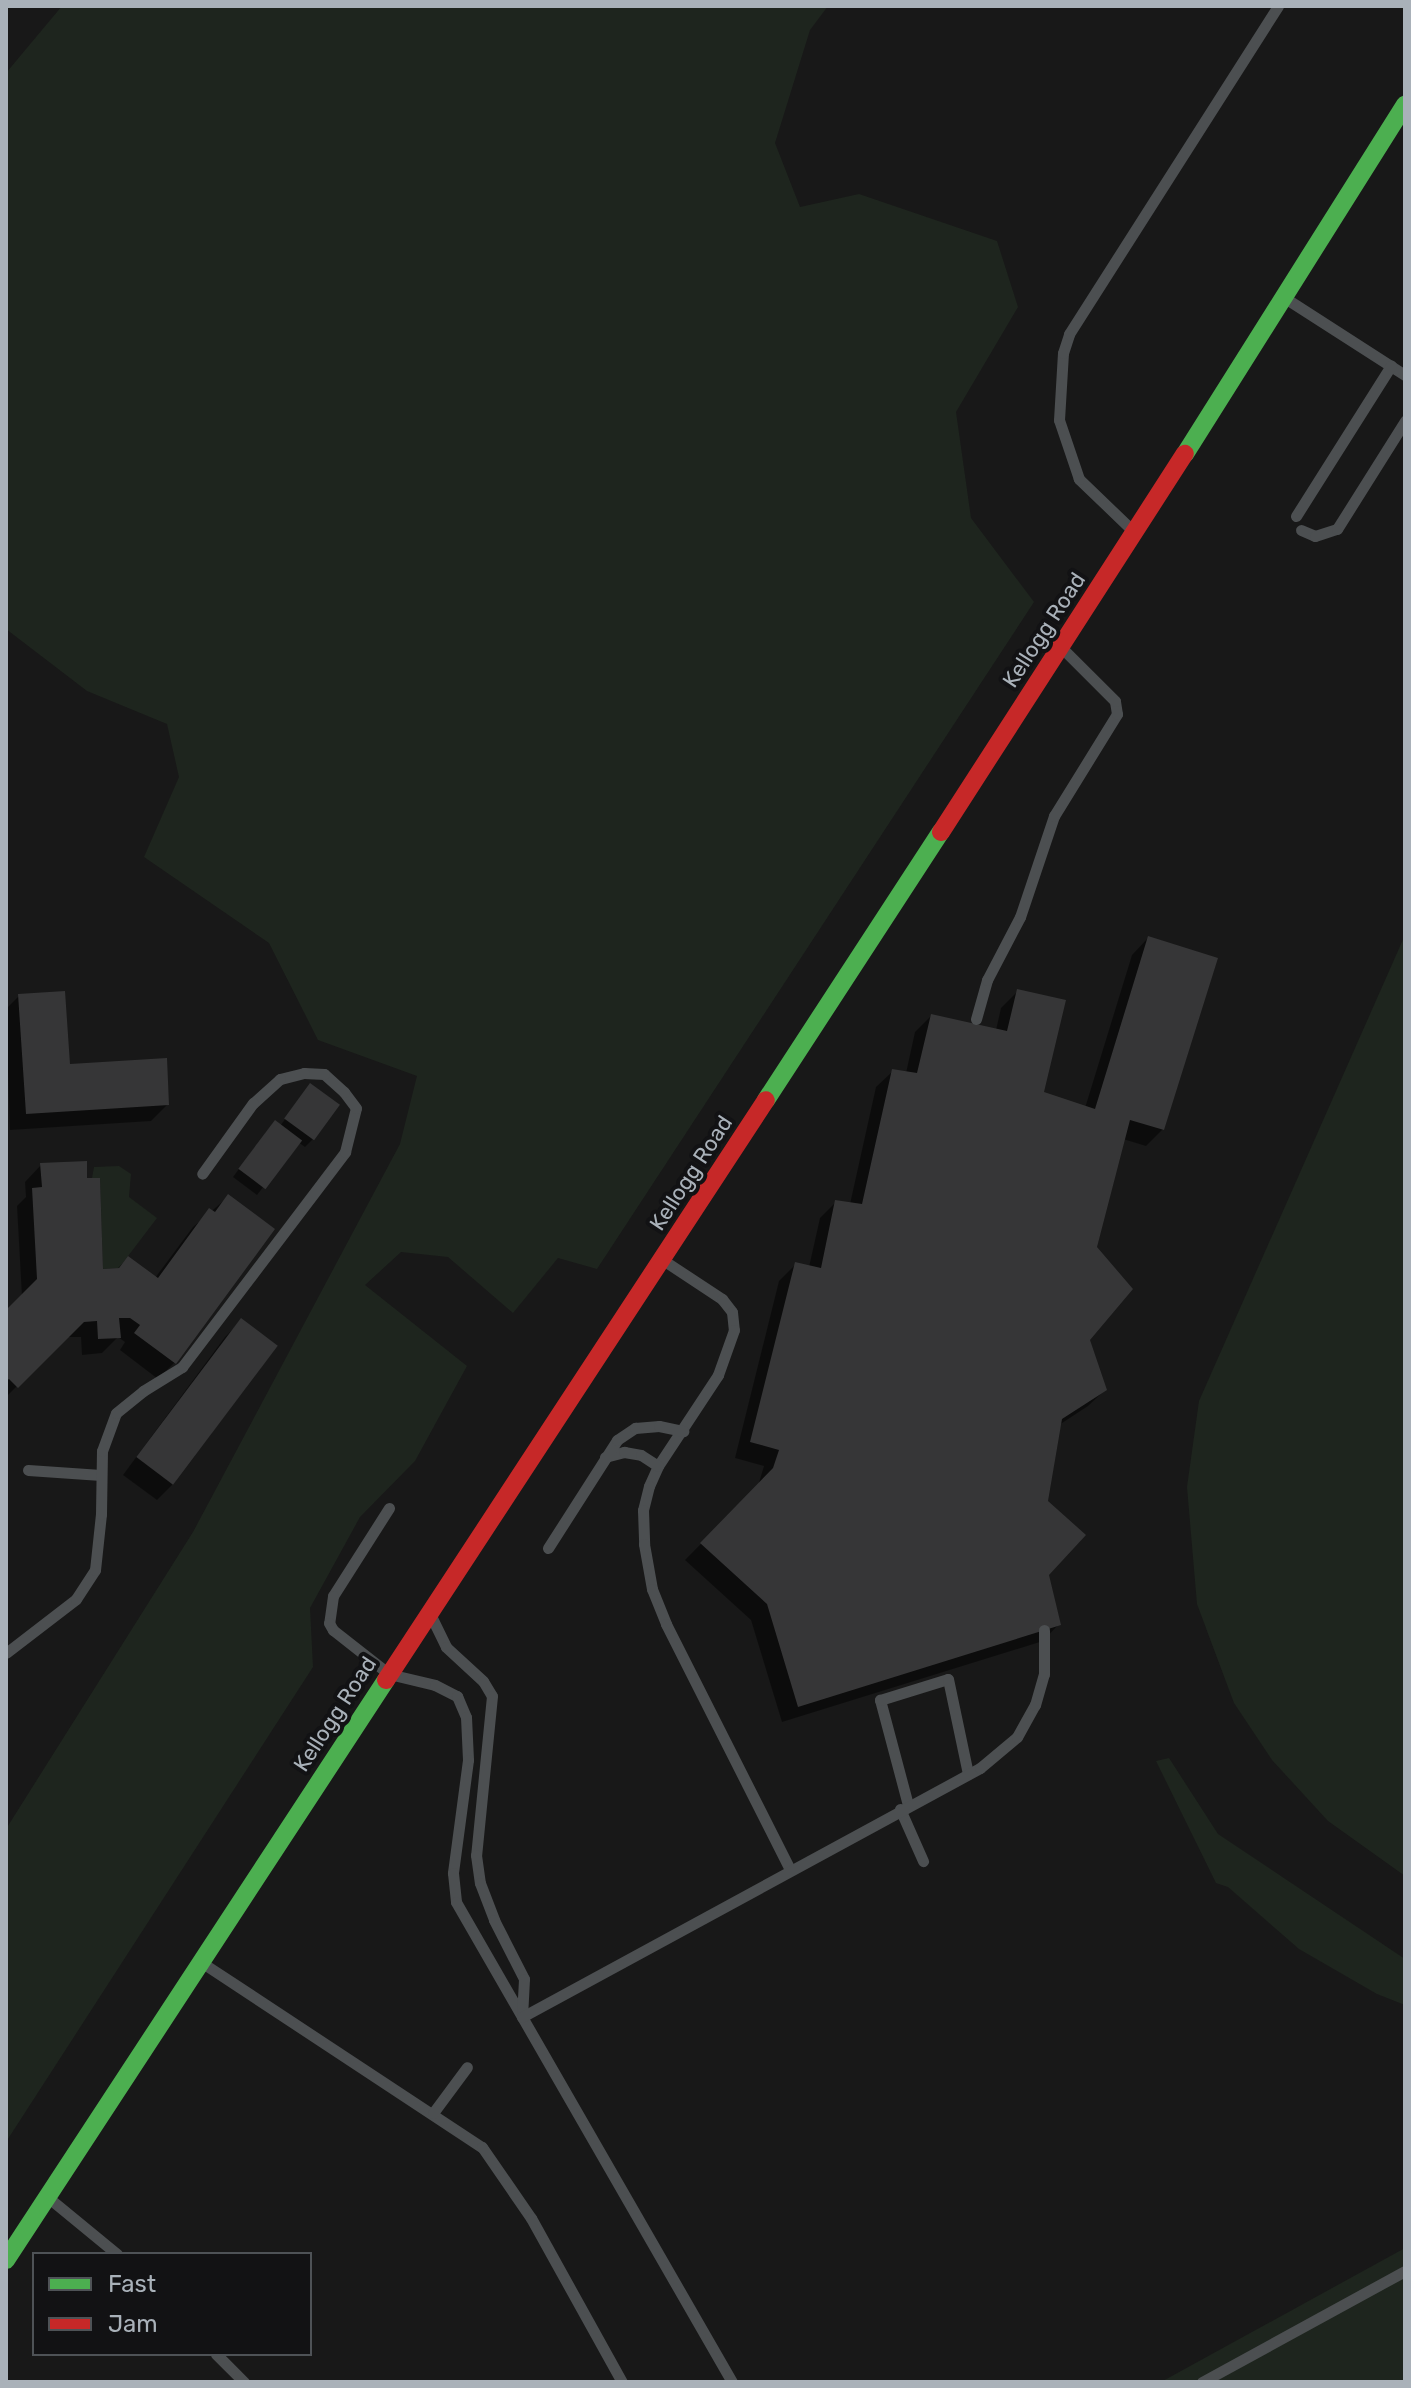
<!DOCTYPE html>
<html>
<head>
<meta charset="utf-8">
<style>
	body { margin:0 }
	#map { position:relative; width:1411px; height:2388px; overflow:hidden; background:#181818; font-family:Rubik,sans-serif }
	div>[style] { position:absolute }
	.green>* { inset:0; background:#1e251e }
	.shadow>* { inset:0; background:#0007 }
	.building>* { inset:0; background:#363637; transform-origin:0 0 }
	.lane>* { height:11px; margin:-5.5px; padding:0 5.5px; transform-origin:5.5px; border-radius:5.5px; background:#4c4f51 }
	.fast>* { height:18px; margin:-9px; padding:0 9px; transform-origin:9px; border-radius:9px; background:#4caf50 }
	.jam>* { height:18px; margin:-9px; padding:0 9px; transform-origin:9px; border-radius:9px; background:#c62828 }
	span { translate:-50% -50%; white-space:nowrap; text-align:center; line-height:1.15; -webkit-text-stroke:8px #121214; paint-order:stroke }
	.street-label { font-size:22px; color:#a9b1b9 }
	.frame { position:absolute; inset:0; border:8px solid #a9b1b9; pointer-events:none }
	.legend { position:absolute; left:32px; top:2252px; width:280px; height:104px; box-sizing:border-box; background:#121214; border:2px solid #4e5256; margin:0; padding:10px 14px; list-style:none; font-size:24px; color:#a9b1b9 }
	.legend li { display:flex; align-items:center; gap:16px; height:40px }
	.legend b { width:40px; border:2px solid #4e5256 }
</style>
</head>
<body>
<div id="map">
	<div class="green">
		<div style="clip-path:polygon(62px 6px,828px 6px,810px 30px,775px 143px,800px 207px,859px 194px,997px 241px,1018px 307px,956px 412px,971px 518px,1034px 602px,597px 1269px,558px 1258px,513px 1313px,448px 1257px,401px 1252px,365px 1285px,467px 1366px,415px 1461px,360px 1517px,310px 1608px,313px 1667px,6px 2142px,6px 1829px,193px 1532px,400px 1144px,417px 1076px,318px 1040px,269px 943px,144px 857px,179px 777px,167px 724px,87px 691px,6px 629px,6px 73px)"></div>
		<div style="clip-path:polygon(1405px 935px,1405px 1876px,1328px 1821px,1272px 1760px,1234px 1703px,1197px 1604px,1187px 1487px,1199px 1401px)"></div>
		<div style="clip-path:polygon(119px 1166px,131px 1174px,129px 1197px,157px 1218px,119px 1268px,103px 1269px,100px 1178px,92px 1178px,94px 1167px)"></div>
		<div style="clip-path:polygon(1169px 1758px,1218px 1834px,1405px 1959px,1405px 2005px,1377px 1994px,1299px 1949px,1228px 1887px,1216px 1883px,1156px 1761px)"></div>
		<div style="clip-path:polygon(1405px 2248px,1405px 2382px,1161px 2382px)"></div>
	</div>
	<div class="shadow">
		<div style="clip-path:polygon(1148px 938px,1163px 1129px,1146px 1146px,1123px 1139px,1095px 1248px,1088px 1340px,1105px 1390px,1088px 1406px,1059px 1425px,1046px 1502px,1046px 1574px,1059px 1624px,1043px 1641px,782px 1722px,751px 1620px,685px 1560px,758px 1486px,764px 1466px,735px 1458px,779px 1281px,796px 1264px,809px 1267px,820px 1218px,836px 1202px,850px 1204px,876px 1087px,893px 1071px,906px 1073px,915px 1032px,931px 1016px,996px 1030px,1001px 1008px,1018px 991px,1041px 1094px,1085px 1108px,1132px 955px)"></div>
		<div style="clip-path:polygon(19px 996px,68px 1066px,167px 1105px,151px 1121px,10px 1130px,6px 1009px)"></div>
		<div style="clip-path:polygon(310px 1086px,313px 1139px,305px 1147px,298px 1142px,257px 1195px,233px 1177px,268px 1130px,280px 1126px)"></div>
		<div style="clip-path:polygon(41px 1165px,101px 1271px,116px 1270px,128px 1258px,155px 1278px,193px 1227px,228px 1197px,174px 1363px,158px 1379px,120px 1350px,125px 1342px,118px 1337px,102px 1353px,82px 1355px,81px 1337px,66px 1337px,6px 1397px,6px 1312px,22px 1297px,17px 1206px,26px 1197px,25px 1182px)"></div>
		<div style="clip-path:polygon(241px 1321px,173px 1484px,157px 1500px,123px 1475px,225px 1337px)"></div>
	</div>
	<div class="building">
		<div style="clip-path:polygon(1148px 936px,1218px 958px,1164px 1130px,1130px 1120px,1097px 1247px,1133px 1289px,1090px 1340px,1107px 1390px,1062px 1419px,1048px 1501px,1086px 1535px,1049px 1575px,1061px 1625px,798px 1707px,767px 1604px,700px 1543px,773px 1468px,779px 1450px,750px 1442px,795px 1262px,821px 1268px,835px 1200px,862px 1204px,892px 1069px,917px 1073px,931px 1014px,1007px 1031px,1017px 989px,1066px 1000px,1044px 1092px,1095px 1109px)"></div>
		<div style="clip-path:polygon(65px 991px,70px 1064px,167px 1058px,169px 1105px,26px 1114px,18px 994px)"></div>
		<div style="left:310px;top:1083px;width:37px;height:44px;rotate:36deg"></div>
		<div style="left:275px;top:1120px;width:34px;height:61px;rotate:37deg"></div>
		<div style="clip-path:polygon(87px 1161px,87px 1178px,100px 1178px,103px 1269px,119px 1268px,128px 1256px,158px 1278px,209px 1208px,215px 1212px,228px 1194px,275px 1229px,176px 1364px,134px 1333px,140px 1325px,130px 1318px,119px 1318px,121px 1338px,98px 1339px,97px 1321px,84px 1322px,18px 1388px,9px 1379px,6px 1381px,6px 1310px,37px 1279px,32px 1188px,42px 1187px,40px 1163px)"></div>
		<div style="left:241px;top:1318px;width:46px;height:174px;rotate:37deg"></div>
	</div>
	<div class="lane">
		<div style="left:1285px;top:298px;width:143px;rotate:32.7deg"></div>
		<div style="left:1296px;top:516px;width:178px;rotate:-57.7deg"></div>
		<div style="left:1132px;top:530px;width:74px;rotate:-136.1deg"></div>
		<div style="left:1079px;top:479px;width:62px;rotate:-108.7deg"></div>
		<div style="left:1059px;top:420px;width:67px;rotate:-86.6deg"></div>
		<div style="left:1063px;top:353px;width:20px;rotate:-72deg"></div>
		<div style="left:1069px;top:334px;width:389px;rotate:-57.5deg"></div>
		<div style="left:1301px;top:530px;width:15px;rotate:23deg"></div>
		<div style="left:1315px;top:536px;width:23px;rotate:-18deg"></div>
		<div style="left:1337px;top:529px;width:128px;rotate:-57.8deg"></div>
		<div style="left:976px;top:1019px;width:41px;rotate:-74.2deg"></div>
		<div style="left:987px;top:980px;width:71px;rotate:-62.4deg"></div>
		<div style="left:1020px;top:917px;width:107px;rotate:-71.4deg"></div>
		<div style="left:1054px;top:816px;width:120px;rotate:-58.3deg"></div>
		<div style="left:1117px;top:714px;width:13px;rotate:-99deg"></div>
		<div style="left:1115px;top:701px;width:71px;rotate:-135deg"></div>
		<div style="left:663px;top:1260px;width:71px;rotate:33.5deg"></div>
		<div style="left:722px;top:1299px;width:16px;rotate:52deg"></div>
		<div style="left:732px;top:1312px;width:18px;rotate:84deg"></div>
		<div style="left:734px;top:1330px;width:48px;rotate:109.6deg"></div>
		<div style="left:718px;top:1375px;width:109px;rotate:123.4deg"></div>
		<div style="left:658px;top:1466px;width:22px;rotate:114deg"></div>
		<div style="left:649px;top:1486px;width:25px;rotate:104deg"></div>
		<div style="left:643px;top:1510px;width:34px;rotate:88deg"></div>
		<div style="left:644px;top:1544px;width:46px;rotate:79.9deg"></div>
		<div style="left:652px;top:1589px;width:38px;rotate:68deg"></div>
		<div style="left:666px;top:1624px;width:275px;rotate:63.2deg"></div>
		<div style="left:605px;top:1457px;width:20px;rotate:-15deg"></div>
		<div style="left:624px;top:1452px;width:17px;rotate:10deg"></div>
		<div style="left:641px;top:1455px;width:20px;rotate:33deg"></div>
		<div style="left:28px;top:1470px;width:73px;rotate:3.9deg"></div>
		<div style="left:389px;top:1508px;width:104px;rotate:122.5deg"></div>
		<div style="left:333px;top:1596px;width:27px;rotate:98deg"></div>
		<div style="left:329px;top:1623px;width:8px;rotate:60deg"></div>
		<div style="left:333px;top:1630px;width:71px;rotate:38.2deg"></div>
		<div style="left:389px;top:1674px;width:47px;rotate:13.4deg"></div>
		<div style="left:435px;top:1685px;width:25px;rotate:27deg"></div>
		<div style="left:457px;top:1696px;width:23px;rotate:67deg"></div>
		<div style="left:466px;top:1717px;width:43px;rotate:87.3deg"></div>
		<div style="left:468px;top:1760px;width:114px;rotate:97.6deg"></div>
		<div style="left:453px;top:1873px;width:29px;rotate:84deg"></div>
		<div style="left:456px;top:1902px;width:554px;rotate:60.1deg"></div>
		<div style="left:548px;top:1548px;width:128px;rotate:-57.4deg"></div>
		<div style="left:617px;top:1440px;width:22px;rotate:-34deg"></div>
		<div style="left:635px;top:1428px;width:24px;rotate:-5deg"></div>
		<div style="left:659px;top:1426px;width:25px;rotate:12deg"></div>
		<div style="left:432px;top:1618px;width:32px;rotate:64deg"></div>
		<div style="left:446px;top:1647px;width:50px;rotate:42.6deg"></div>
		<div style="left:483px;top:1681px;width:17px;rotate:59deg"></div>
		<div style="left:492px;top:1696px;width:160px;rotate:95.7deg"></div>
		<div style="left:476px;top:1855px;width:28px;rotate:82deg"></div>
		<div style="left:480px;top:1883px;width:40px;rotate:69deg"></div>
		<div style="left:494px;top:1920px;width:66px;rotate:63deg"></div>
		<div style="left:524px;top:1979px;width:37px;rotate:93deg"></div>
		<div style="left:6px;top:1653px;width:88px;rotate:-37.6deg"></div>
		<div style="left:76px;top:1599px;width:35px;rotate:-57deg"></div>
		<div style="left:95px;top:1570px;width:56px;rotate:-83.9deg"></div>
		<div style="left:101px;top:1514px;width:63px;rotate:-89.1deg"></div>
		<div style="left:102px;top:1451px;width:40px;rotate:-69.8deg"></div>
		<div style="left:116px;top:1413px;width:35px;rotate:-39deg"></div>
		<div style="left:143px;top:1391px;width:46px;rotate:-31.6deg"></div>
		<div style="left:182px;top:1367px;width:270px;rotate:-52.8deg"></div>
		<div style="left:345px;top:1152px;width:45px;rotate:-76deg"></div>
		<div style="left:356px;top:1108px;width:20px;rotate:-127deg"></div>
		<div style="left:344px;top:1092px;width:27px;rotate:-138deg"></div>
		<div style="left:324px;top:1074px;width:20px;rotate:-177deg"></div>
		<div style="left:304px;top:1073px;width:25px;rotate:166deg"></div>
		<div style="left:280px;top:1079px;width:36px;rotate:138deg"></div>
		<div style="left:253px;top:1103px;width:87px;rotate:125.7deg"></div>
		<div style="left:908px;top:1805px;width:109px;rotate:-104.9deg"></div>
		<div style="left:880px;top:1700px;width:71px;rotate:-17.2deg"></div>
		<div style="left:948px;top:1679px;width:97px;rotate:78.1deg"></div>
		<div style="left:900px;top:1809px;width:57px;rotate:66.1deg"></div>
		<div style="left:204px;top:1964px;width:333px;rotate:33.4deg"></div>
		<div style="left:482px;top:2147px;width:86px;rotate:55.4deg"></div>
		<div style="left:531px;top:2218px;width:188px;rotate:61deg"></div>
		<div style="left:522px;top:2017px;width:521px;rotate:-28.53deg"></div>
		<div style="left:980px;top:1768px;width:48px;rotate:-40deg"></div>
		<div style="left:1017px;top:1737px;width:37px;rotate:-61deg"></div>
		<div style="left:1035px;top:1705px;width:32px;rotate:-74deg"></div>
		<div style="left:1044px;top:1674px;width:44px;rotate:-90deg"></div>
		<div style="left:433px;top:2113px;width:57px;rotate:-53.5deg"></div>
		<div style="left:50px;top:2199px;width:87px;rotate:39.4deg"></div>
		<div style="left:216px;top:2354px;width:40px;rotate:45deg"></div>
		<div style="left:1202px;top:2382px;width:231px;rotate:-28.7deg"></div>
	</div>
	<div class="fast">
		<div style="left:1185px;top:454px;width:413px;rotate:-57.8deg"></div>
		<div style="left:766px;top:1100px;width:320px;rotate:-56.9deg"></div>
		<div style="left:6px;top:2260px;width:693px;rotate:-56.77deg"></div>
	</div>
	<div class="jam">
		<div style="left:941px;top:832px;width:450px;rotate:-57.2deg"></div>
		<div style="left:386px;top:1680px;width:693px;rotate:-56.77deg"></div>
	</div>
	<div class="street-label">
		<span style="left:1044px;top:630px;rotate:-57deg">Kellogg Road</span>
		<span style="left:691px;top:1173px;rotate:-57deg">Kellogg Road</span>
		<span style="left:335px;top:1714px;rotate:-57deg">Kellogg Road</span>
	</div>
	<div class="frame"></div>
	<ul class="legend">
	<li><b style="height:10px;background:#4caf50"></b>Fast</li>
	<li><b style="height:10px;background:#c62828"></b>Jam</li>
	</ul>
</div>
</body>
</html>
